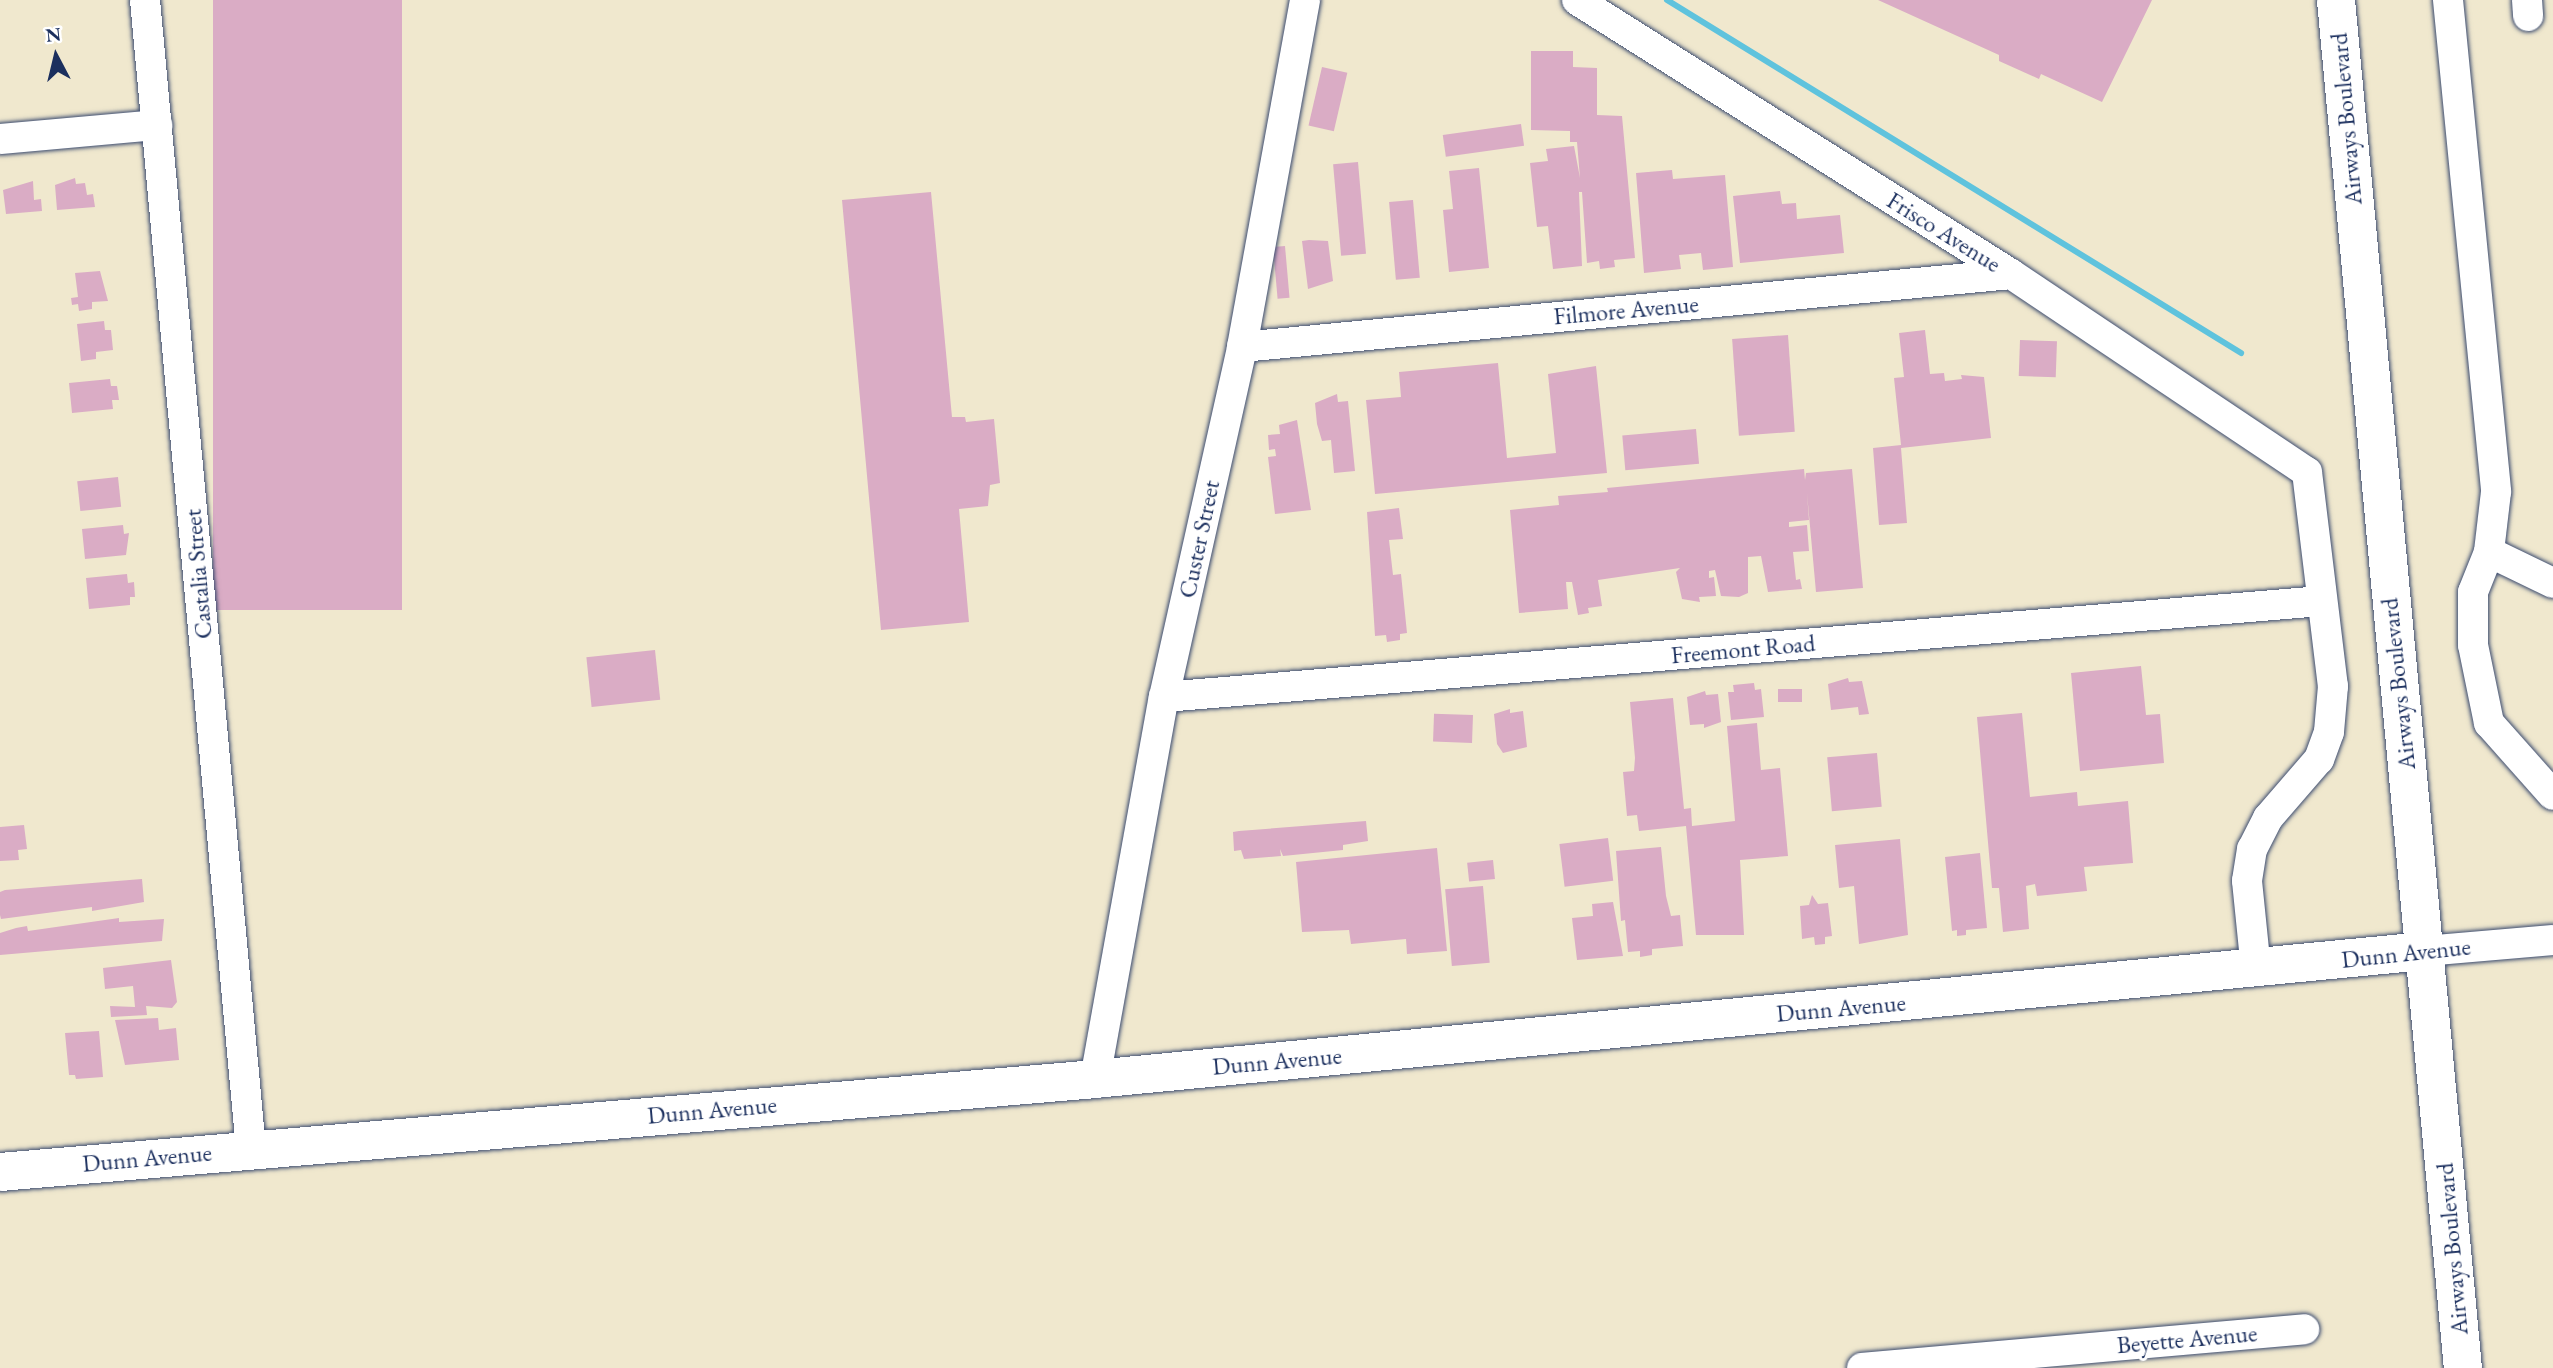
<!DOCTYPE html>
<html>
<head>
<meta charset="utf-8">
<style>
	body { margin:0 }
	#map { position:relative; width:2553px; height:1368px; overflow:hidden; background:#f0e8ce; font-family:"EB Garamond",serif }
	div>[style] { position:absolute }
	.stream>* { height:6px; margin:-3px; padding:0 3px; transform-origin:3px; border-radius:3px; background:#5fc3dd }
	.building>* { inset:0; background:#daacc5; transform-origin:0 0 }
	.roads { filter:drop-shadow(0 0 2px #3b4b6f) drop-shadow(0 0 2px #3b4b6f) }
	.minor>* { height:30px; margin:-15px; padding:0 15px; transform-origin:15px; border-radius:15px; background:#fff }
	.major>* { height:38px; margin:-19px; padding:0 19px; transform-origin:19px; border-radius:19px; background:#fff }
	span { translate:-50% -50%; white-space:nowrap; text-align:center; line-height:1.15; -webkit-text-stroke:6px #fff; paint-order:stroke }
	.street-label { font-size:24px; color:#1b2f5e }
	.north { position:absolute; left:21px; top:21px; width:70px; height:70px; -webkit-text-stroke:5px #fff; paint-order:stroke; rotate:353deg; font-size:19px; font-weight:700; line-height:28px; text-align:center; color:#1b2f5e }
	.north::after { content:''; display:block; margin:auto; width:24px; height:32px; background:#1b2f5e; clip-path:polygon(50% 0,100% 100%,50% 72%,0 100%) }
</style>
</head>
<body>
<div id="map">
	<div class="stream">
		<div style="left:1667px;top:0;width:674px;rotate:31.59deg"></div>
	</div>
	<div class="building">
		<div style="left:213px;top:0;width:189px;height:610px"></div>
		<div style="clip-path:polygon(1878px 0,2152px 0,2102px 102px,2041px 74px,2039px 79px,1999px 61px,1999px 55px)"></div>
		<div style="clip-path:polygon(1531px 51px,1573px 51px,1573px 67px,1597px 68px,1597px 115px,1622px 116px,1635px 258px,1614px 260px,1615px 267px,1600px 269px,1599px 261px,1587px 263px,1582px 192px,1579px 192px,1582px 266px,1553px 269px,1548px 226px,1537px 227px,1530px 163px,1548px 161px,1546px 149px,1574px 146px,1580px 178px,1577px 142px,1570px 142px,1570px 131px,1531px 130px)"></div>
		<div style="left:1322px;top:67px;width:26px;height:60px;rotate:13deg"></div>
		<div style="left:1521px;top:124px;width:22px;height:79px;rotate:82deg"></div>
		<div style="left:1358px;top:162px;width:92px;height:25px;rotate:85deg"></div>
		<div style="clip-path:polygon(1479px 168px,1489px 268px,1449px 272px,1443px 210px,1453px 209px,1449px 171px)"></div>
		<div style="clip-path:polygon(1672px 170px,1673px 179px,1725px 175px,1733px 267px,1703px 270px,1701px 253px,1679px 255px,1681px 269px,1644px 273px,1636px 173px)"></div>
		<div style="clip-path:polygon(75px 178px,76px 184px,85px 183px,87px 195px,93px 194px,95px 207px,57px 210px,55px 185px)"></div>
		<div style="clip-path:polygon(33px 181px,34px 200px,41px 199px,42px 211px,6px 214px,3px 190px)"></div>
		<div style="clip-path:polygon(1780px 191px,1782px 204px,1796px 203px,1797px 219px,1840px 215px,1844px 253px,1740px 263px,1733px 196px)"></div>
		<div style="clip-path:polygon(931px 192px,952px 417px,965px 417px,966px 422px,994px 419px,1000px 483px,990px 485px,988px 506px,959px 509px,969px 622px,881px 630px,842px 200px)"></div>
		<div style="left:1413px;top:200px;width:78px;height:24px;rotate:85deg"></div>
		<div style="clip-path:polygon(1309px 240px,1328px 241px,1333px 281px,1308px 289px,1302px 241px)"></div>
		<div style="left:1285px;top:246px;width:52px;height:12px;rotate:85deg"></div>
		<div style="clip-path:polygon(100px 271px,108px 301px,92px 302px,92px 309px,79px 311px,78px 304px,72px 305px,71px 298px,78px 297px,75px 273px)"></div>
		<div style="clip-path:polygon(104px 321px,105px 330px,111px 330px,113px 350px,96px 352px,96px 359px,81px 361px,77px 324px)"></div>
		<div style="clip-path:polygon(1925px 330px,1930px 374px,1944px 373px,1945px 381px,1962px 379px,1961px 375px,1984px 377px,1991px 438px,1901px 448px,1907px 523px,1879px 525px,1873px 448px,1901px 445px,1894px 378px,1904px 377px,1899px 333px)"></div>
		<div style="left:1788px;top:335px;width:97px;height:56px;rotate:86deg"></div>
		<div style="left:2020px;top:340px;width:37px;height:36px;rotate:2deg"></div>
		<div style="clip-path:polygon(1498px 363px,1507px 458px,1556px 453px,1548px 374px,1596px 366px,1607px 473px,1375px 494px,1366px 400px,1401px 397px,1399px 372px)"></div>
		<div style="clip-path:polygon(110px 379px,111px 386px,117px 386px,119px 400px,112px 400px,113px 409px,72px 413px,69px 383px)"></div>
		<div style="clip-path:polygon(1337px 394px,1338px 402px,1348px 401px,1355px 471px,1334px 473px,1331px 440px,1322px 441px,1317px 424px,1315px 403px)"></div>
		<div style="clip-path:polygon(1297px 420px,1311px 510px,1275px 514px,1268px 457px,1276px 456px,1275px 449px,1269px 450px,1268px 435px,1280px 434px,1279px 425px)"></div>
		<div style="left:1696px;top:429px;width:35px;height:74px;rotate:85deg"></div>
		<div style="clip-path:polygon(1804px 469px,1805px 480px,1806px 473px,1852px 469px,1863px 588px,1816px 592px,1807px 493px,1809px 520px,1789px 522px,1789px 527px,1807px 525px,1809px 551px,1793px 552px,1796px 580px,1800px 579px,1802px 589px,1768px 592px,1761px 556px,1748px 557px,1748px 593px,1739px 597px,1721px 596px,1715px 570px,1709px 571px,1709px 578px,1714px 577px,1716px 596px,1699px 597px,1700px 602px,1682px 599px,1676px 572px,1680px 568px,1598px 580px,1602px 606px,1588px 608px,1589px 613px,1578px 615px,1572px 582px,1566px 582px,1568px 609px,1519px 613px,1510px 510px,1559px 505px,1558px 496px,1608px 492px,1607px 488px)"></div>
		<div style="left:118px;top:477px;width:30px;height:41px;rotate:84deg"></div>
		<div style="clip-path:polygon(1399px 508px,1403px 539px,1389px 540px,1393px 575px,1401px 574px,1407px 633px,1400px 634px,1400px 640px,1387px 642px,1386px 635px,1375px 636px,1367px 512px)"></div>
		<div style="clip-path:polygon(123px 525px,124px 534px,129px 533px,126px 555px,85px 559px,82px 529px)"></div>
		<div style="clip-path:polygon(127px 574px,128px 583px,134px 582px,135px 597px,130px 597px,130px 605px,89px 609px,86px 578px)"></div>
		<div style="left:655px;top:650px;width:50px;height:69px;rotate:84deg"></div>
		<div style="clip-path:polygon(2141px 666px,2146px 715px,2160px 714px,2164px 763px,2080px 771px,2071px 673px)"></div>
		<div style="clip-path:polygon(1848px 678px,1849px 682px,1862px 681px,1869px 714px,1859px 715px,1858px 707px,1831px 710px,1828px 684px)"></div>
		<div style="clip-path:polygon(1754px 683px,1755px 690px,1761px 689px,1764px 717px,1731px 720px,1728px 692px,1734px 692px,1733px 685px)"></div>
		<div style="left:1778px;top:689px;width:24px;height:13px"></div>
		<div style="clip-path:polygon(1705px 691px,1706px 695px,1718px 694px,1721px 722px,1704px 728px,1704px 724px,1690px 725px,1687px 697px)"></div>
		<div style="clip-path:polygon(1673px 698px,1684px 809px,1691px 808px,1692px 826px,1735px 821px,1727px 726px,1757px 723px,1761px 770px,1780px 768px,1788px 856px,1740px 860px,1744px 935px,1696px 935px,1686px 826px,1639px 831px,1637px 815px,1627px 816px,1623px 772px,1634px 771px,1635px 758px,1630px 702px)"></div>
		<div style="clip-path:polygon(1510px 709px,1510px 713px,1523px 711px,1527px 747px,1503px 753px,1497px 744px,1494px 714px)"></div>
		<div style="clip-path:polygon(2022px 713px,2030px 797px,2077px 792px,2078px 806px,2128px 801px,2133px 863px,2084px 867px,2087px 891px,2037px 896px,2035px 884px,2026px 886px,2029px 929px,2003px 932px,1999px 888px,1992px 888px,1977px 717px)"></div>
		<div style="left:1473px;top:715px;width:28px;height:39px;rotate:92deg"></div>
		<div style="left:1877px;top:753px;width:54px;height:50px;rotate:85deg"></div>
		<div style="clip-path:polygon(1366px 821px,1368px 841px,1343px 845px,1343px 850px,1283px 856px,1280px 849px,1281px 856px,1244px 859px,1241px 850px,1234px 851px,1233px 832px,1239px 831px)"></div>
		<div style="clip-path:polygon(24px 825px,27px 849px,18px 850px,19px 860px,0 861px,0 827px)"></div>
		<div style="left:1608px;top:838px;width:43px;height:49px;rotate:83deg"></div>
		<div style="clip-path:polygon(1900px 839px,1908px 935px,1859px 944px,1854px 886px,1839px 888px,1835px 845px)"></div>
		<div style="clip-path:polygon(1661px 847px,1666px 896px,1671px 916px,1680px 915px,1683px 946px,1652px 949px,1652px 955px,1640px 957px,1640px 951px,1628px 952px,1625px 920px,1621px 921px,1616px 851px)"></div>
		<div style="clip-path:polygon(1437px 848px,1447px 951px,1407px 954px,1406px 939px,1351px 944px,1349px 930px,1302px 932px,1296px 862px)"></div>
		<div style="clip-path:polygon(1980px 853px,1987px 928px,1966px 930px,1966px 935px,1957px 936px,1957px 930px,1952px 931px,1945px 857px)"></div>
		<div style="left:1493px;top:860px;width:19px;height:26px;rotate:84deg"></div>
		<div style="clip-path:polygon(142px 879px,144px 902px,92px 911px,92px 907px,1px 919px,0 915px,0 892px,5px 890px)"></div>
		<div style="left:1483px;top:886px;width:77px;height:38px;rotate:85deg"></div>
		<div style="clip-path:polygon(1812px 895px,1818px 904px,1828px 903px,1832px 936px,1825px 937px,1825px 944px,1815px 945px,1814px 937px,1802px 939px,1800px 906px,1809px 905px)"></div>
		<div style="clip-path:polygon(1613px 902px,1623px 956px,1577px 960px,1572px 918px,1593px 916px,1592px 904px)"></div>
		<div style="clip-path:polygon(119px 918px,119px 922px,164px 919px,162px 941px,0 955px,0 933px,16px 928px,27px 926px,28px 931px)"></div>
		<div style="clip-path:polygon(171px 960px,177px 1002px,172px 1008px,146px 1006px,147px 1015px,111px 1017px,110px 1006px,135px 1007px,133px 986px,105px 989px,103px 968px)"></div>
		<div style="clip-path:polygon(158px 1018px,159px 1030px,176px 1028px,179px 1060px,125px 1065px,115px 1020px)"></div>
		<div style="clip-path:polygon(99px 1031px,103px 1077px,76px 1079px,75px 1075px,69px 1075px,65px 1033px)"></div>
	</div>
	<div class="roads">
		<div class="minor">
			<div style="left:145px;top:0;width:1154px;rotate:84.73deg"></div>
			<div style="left:1577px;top:0;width:513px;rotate:32.27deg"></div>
			<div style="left:2011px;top:274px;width:356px;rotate:33.8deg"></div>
			<div style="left:2307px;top:472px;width:216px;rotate:83.1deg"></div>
			<div style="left:2333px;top:686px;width:46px;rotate:95deg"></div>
			<div style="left:2329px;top:732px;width:29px;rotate:110deg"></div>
			<div style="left:2319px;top:759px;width:78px;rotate:130.8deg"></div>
			<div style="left:2268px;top:818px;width:35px;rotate:117deg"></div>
			<div style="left:2252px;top:849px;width:32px;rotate:99deg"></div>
			<div style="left:2247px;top:881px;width:88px;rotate:84.2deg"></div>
			<div style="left:2448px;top:0;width:494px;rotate:84.4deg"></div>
			<div style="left:2496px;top:492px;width:60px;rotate:96.7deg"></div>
			<div style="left:2489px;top:552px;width:43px;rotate:111.8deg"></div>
			<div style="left:2473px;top:592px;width:53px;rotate:90deg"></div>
			<div style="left:2473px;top:645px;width:80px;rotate:78.4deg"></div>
			<div style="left:2489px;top:723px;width:96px;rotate:48.4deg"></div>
			<div style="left:2527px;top:0;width:16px;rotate:86deg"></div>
			<div style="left:0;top:139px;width:158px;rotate:-5.1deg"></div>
			<div style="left:1242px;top:347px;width:772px;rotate:-5.42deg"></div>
			<div style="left:2489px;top:552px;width:71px;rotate:25.8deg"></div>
			<div style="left:1164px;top:697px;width:1161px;rotate:-4.74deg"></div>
			<div style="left:2425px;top:951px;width:128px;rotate:-4.9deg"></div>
			<div style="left:1095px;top:1079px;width:388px;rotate:-79.8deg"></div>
			<div style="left:1164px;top:697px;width:359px;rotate:-77.4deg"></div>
			<div style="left:1242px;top:347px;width:353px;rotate:-79.7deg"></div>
			<div style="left:1862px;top:1368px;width:444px;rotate:-5deg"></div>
		</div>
		<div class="major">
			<div style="left:2336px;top:0;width:1374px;rotate:84.7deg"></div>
			<div style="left:0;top:1172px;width:1099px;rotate:-4.85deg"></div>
			<div style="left:1095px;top:1079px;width:1336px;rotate:-5.5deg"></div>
		</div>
	</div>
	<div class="street-label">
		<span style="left:2346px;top:119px;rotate:-95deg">Airways Boulevard</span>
		<span style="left:1944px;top:232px;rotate:32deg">Frisco Avenue</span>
		<span style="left:1626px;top:310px;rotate:-5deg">Filmore Avenue</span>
		<span style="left:1199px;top:539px;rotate:-78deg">Custer Street</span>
		<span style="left:198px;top:574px;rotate:-95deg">Castalia Street</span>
		<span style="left:1743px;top:649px;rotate:-5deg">Freemont Road</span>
		<span style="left:2398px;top:684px;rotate:-96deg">Airways Boulevard</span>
		<span style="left:2406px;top:953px;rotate:-6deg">Dunn Avenue</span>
		<span style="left:1841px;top:1008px;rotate:-5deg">Dunn Avenue</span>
		<span style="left:1277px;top:1061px;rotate:-5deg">Dunn Avenue</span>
		<span style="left:712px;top:1110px;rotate:-5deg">Dunn Avenue</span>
		<span style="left:147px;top:1158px;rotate:-5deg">Dunn Avenue</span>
		<span style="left:2452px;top:1249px;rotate:-95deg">Airways Boulevard</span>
		<span style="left:2187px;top:1339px;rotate:-5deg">Beyette Avenue</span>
	</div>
	<div class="north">N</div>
</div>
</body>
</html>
